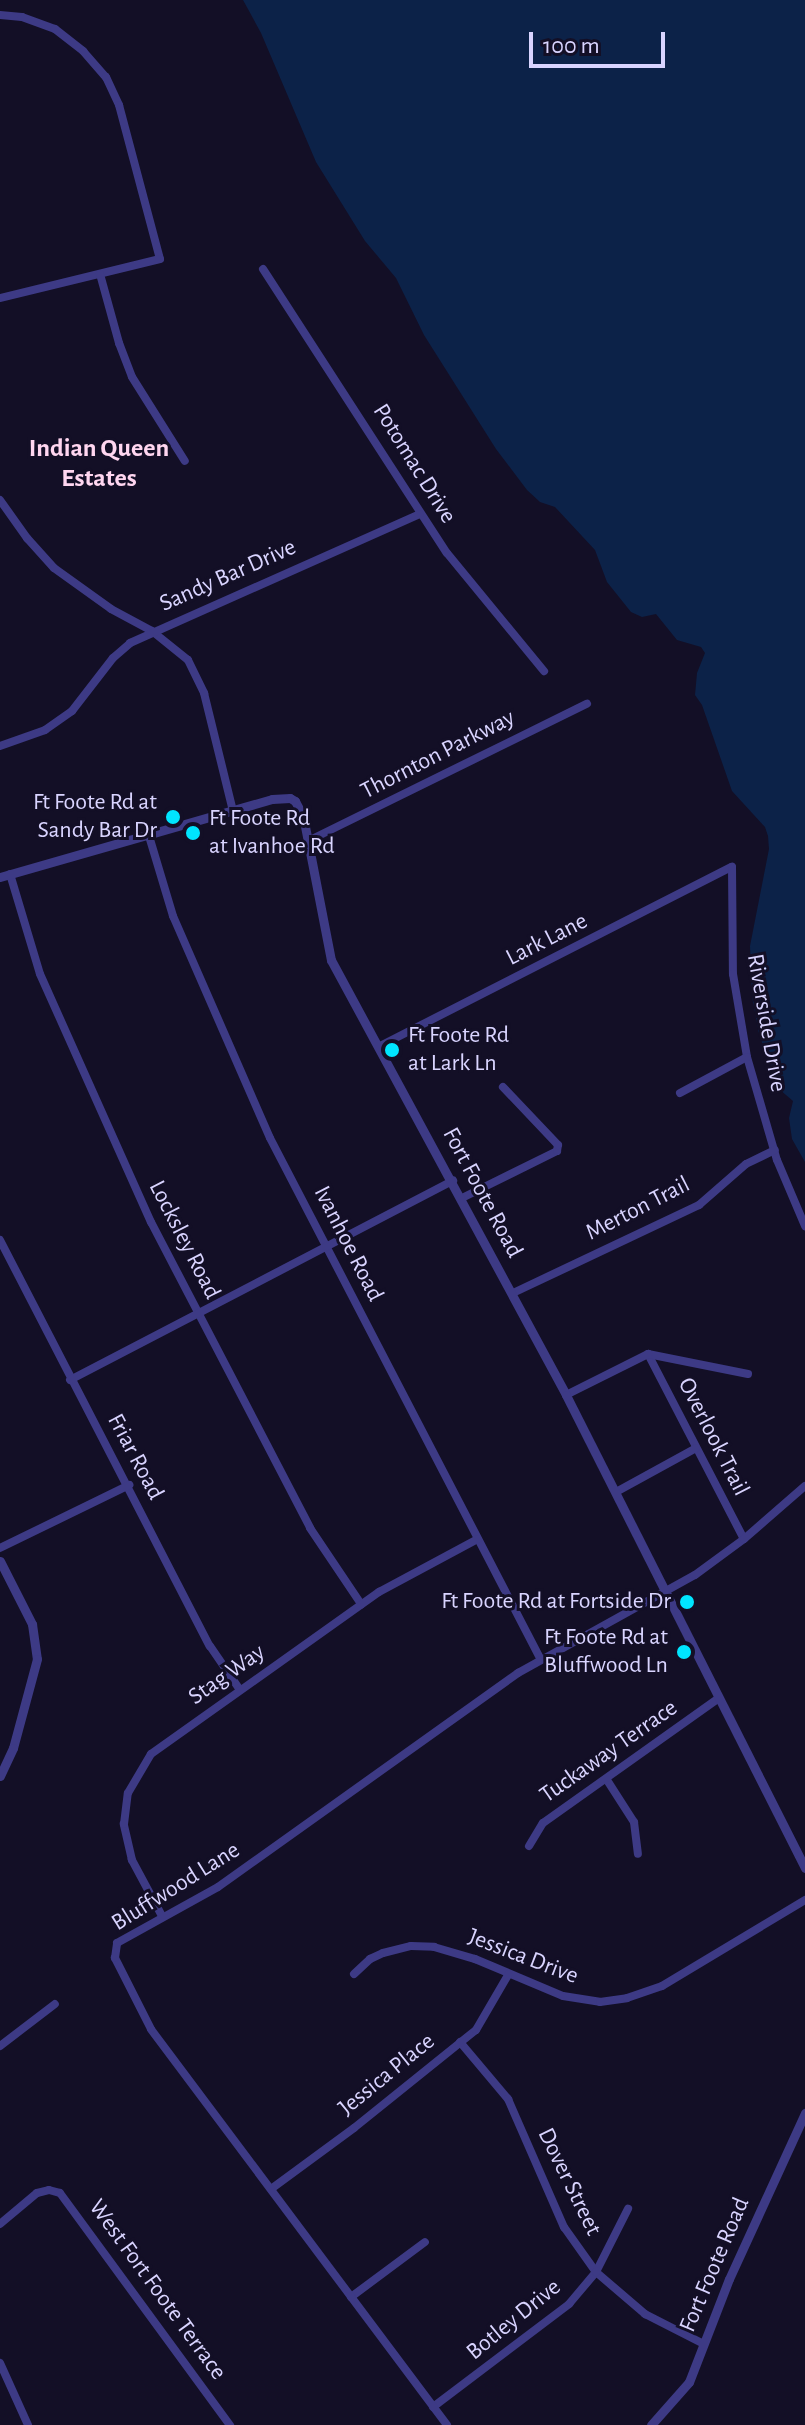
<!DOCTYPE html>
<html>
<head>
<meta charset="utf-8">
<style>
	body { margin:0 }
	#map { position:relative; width:805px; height:2425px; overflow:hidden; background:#130f26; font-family:"Alegreya Sans",sans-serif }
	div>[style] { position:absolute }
	.water>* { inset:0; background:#0c2248 }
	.minor>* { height:8px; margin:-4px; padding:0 4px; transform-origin:4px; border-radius:4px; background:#3d3a85 }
	.tertiary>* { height:9px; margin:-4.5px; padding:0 4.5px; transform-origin:4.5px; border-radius:4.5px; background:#3d3a85 }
	.dots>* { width:22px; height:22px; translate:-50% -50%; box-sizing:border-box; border:4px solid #130f26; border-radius:50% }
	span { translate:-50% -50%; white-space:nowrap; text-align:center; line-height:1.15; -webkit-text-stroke:6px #130f26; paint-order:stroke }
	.street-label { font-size:24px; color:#d9d4ff }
	.poi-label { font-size:24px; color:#d9d4ff }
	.right { translate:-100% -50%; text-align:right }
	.left { translate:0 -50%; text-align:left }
	.neighbourhood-label { font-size:26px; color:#ffd6f0; font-weight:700 }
	.scale { position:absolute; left:529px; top:32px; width:136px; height:36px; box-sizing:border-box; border:4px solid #d9d4ff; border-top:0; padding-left:10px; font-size:24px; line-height:28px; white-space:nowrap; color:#d9d4ff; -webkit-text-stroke:6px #130f26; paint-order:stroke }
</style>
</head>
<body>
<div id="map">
	<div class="water">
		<div style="clip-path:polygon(243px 0,805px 0,805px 1162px,792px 1139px,789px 1118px,793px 1101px,779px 1089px,759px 1034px,752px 997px,750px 946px,769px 849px,768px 836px,765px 827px,732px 791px,702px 705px,695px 695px,697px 673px,705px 653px,701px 647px,677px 640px,656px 614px,642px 617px,631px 612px,607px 582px,595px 550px,555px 507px,540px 502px,527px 490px,496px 449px,424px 335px,396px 278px,365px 241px,316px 162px,261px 33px)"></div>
	</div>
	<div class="minor">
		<div style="left:0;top:15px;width:22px;rotate:5deg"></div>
		<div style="left:22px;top:17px;width:35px;rotate:20deg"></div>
		<div style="left:55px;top:29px;width:36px;rotate:38deg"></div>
		<div style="left:83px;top:51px;width:35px;rotate:49deg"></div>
		<div style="left:106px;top:77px;width:31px;rotate:65deg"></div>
		<div style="left:119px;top:105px;width:159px;rotate:75.1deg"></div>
		<div style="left:160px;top:259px;width:165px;rotate:166.3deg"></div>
		<div style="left:263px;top:269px;width:338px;rotate:57.1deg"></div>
		<div style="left:447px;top:553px;width:153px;rotate:50.6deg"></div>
		<div style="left:100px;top:274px;width:72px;rotate:74.6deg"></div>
		<div style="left:119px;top:343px;width:36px;rotate:69deg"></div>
		<div style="left:132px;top:377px;width:99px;rotate:57.8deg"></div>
		<div style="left:0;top:500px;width:47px;rotate:54.6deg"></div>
		<div style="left:27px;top:538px;width:40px;rotate:48deg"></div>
		<div style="left:54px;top:568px;width:70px;rotate:35.7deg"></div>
		<div style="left:111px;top:609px;width:47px;rotate:28.2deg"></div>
		<div style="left:152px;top:631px;width:46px;rotate:38.9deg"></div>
		<div style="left:188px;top:660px;width:37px;rotate:64deg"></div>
		<div style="left:204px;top:693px;width:122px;rotate:76.2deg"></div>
		<div style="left:0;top:746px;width:48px;rotate:-19.6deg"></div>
		<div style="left:45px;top:730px;width:33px;rotate:-35deg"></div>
		<div style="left:72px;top:711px;width:67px;rotate:-52.3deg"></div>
		<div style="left:113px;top:658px;width:23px;rotate:-41deg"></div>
		<div style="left:130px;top:643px;width:317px;rotate:-24deg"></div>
		<div style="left:149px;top:836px;width:84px;rotate:73.3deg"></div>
		<div style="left:173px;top:916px;width:242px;rotate:66.4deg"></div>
		<div style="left:270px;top:1138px;width:586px;rotate:62.56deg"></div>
		<div style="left:308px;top:841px;width:311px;rotate:-26.2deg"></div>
		<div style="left:10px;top:874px;width:104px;rotate:73.3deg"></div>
		<div style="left:40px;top:974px;width:272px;rotate:65.9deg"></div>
		<div style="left:151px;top:1222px;width:345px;rotate:62.5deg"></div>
		<div style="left:310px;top:1528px;width:92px;rotate:56.1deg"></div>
		<div style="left:380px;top:1046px;width:395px;rotate:-27deg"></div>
		<div style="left:732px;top:867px;width:107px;rotate:89.5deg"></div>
		<div style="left:733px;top:974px;width:84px;rotate:80.4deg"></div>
		<div style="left:747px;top:1057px;width:107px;rotate:73.8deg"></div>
		<div style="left:777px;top:1160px;width:72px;rotate:67deg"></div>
		<div style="left:680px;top:1093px;width:76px;rotate:-28.2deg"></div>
		<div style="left:462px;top:1198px;width:106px;rotate:-26.3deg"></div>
		<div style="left:557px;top:1151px;width:6px;rotate:-81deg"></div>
		<div style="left:558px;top:1145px;width:80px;rotate:-133.5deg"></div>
		<div style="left:0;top:1240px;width:457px;rotate:62.7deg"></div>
		<div style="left:210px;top:1646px;width:53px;rotate:55.7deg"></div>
		<div style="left:513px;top:1293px;width:206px;rotate:-25.3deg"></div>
		<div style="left:699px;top:1205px;width:62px;rotate:-41.1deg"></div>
		<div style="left:746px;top:1164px;width:32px;rotate:-26deg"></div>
		<div style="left:648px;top:1354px;width:208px;rotate:62.6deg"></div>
		<div style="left:648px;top:1354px;width:102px;rotate:11.3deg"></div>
		<div style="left:70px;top:1380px;width:432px;rotate:-27.5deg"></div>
		<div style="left:566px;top:1395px;width:92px;rotate:-26.6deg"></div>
		<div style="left:616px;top:1492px;width:91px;rotate:-28.8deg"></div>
		<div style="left:0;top:1548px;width:144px;rotate:-26deg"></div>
		<div style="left:607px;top:1780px;width:50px;rotate:57.3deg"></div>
		<div style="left:634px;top:1822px;width:32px;rotate:83deg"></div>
		<div style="left:529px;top:1846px;width:27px;rotate:-59deg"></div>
		<div style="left:543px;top:1823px;width:216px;rotate:-35.4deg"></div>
		<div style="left:162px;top:1916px;width:64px;rotate:-118.2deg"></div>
		<div style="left:132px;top:1860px;width:37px;rotate:-103deg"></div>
		<div style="left:124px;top:1824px;width:31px;rotate:-83deg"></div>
		<div style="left:128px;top:1793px;width:45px;rotate:-59.5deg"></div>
		<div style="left:151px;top:1754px;width:280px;rotate:-35.4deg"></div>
		<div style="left:379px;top:1592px;width:112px;rotate:-28.2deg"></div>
		<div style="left:354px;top:1974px;width:22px;rotate:-43deg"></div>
		<div style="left:370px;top:1959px;width:14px;rotate:-25deg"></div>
		<div style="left:383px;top:1953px;width:29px;rotate:-14deg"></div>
		<div style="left:411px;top:1946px;width:23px;rotate:2deg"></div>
		<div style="left:434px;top:1947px;width:43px;rotate:16.3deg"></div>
		<div style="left:475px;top:1959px;width:95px;rotate:22.8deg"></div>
		<div style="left:563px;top:1996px;width:37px;rotate:9deg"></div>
		<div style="left:600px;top:2002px;width:27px;rotate:-8deg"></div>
		<div style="left:627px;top:1998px;width:37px;rotate:-19deg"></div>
		<div style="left:662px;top:1986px;width:167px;rotate:-31deg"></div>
		<div style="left:460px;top:2042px;width:75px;rotate:49.9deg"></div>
		<div style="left:508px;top:2099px;width:140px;rotate:66.4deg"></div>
		<div style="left:564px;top:2227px;width:55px;rotate:54.6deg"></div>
		<div style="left:596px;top:2272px;width:65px;rotate:40.6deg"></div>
		<div style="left:645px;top:2314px;width:66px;rotate:27deg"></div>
		<div style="left:0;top:2046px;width:69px;rotate:-37.4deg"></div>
		<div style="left:271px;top:2189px;width:103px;rotate:-36.3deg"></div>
		<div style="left:354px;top:2128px;width:156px;rotate:-38.8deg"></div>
		<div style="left:476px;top:2030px;width:64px;rotate:-59.8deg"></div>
		<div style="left:0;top:2224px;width:48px;rotate:-40deg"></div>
		<div style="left:37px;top:2193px;width:12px;rotate:-14deg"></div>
		<div style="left:49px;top:2190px;width:11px;rotate:15deg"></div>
		<div style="left:60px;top:2193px;width:288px;rotate:53.8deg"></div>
		<div style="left:351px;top:2297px;width:92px;rotate:-36.6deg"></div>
		<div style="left:0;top:2363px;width:68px;rotate:65.7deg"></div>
		<div style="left:433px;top:2407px;width:171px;rotate:-37.1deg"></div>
		<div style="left:569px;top:2304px;width:42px;rotate:-49.8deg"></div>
		<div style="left:596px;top:2272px;width:71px;rotate:-63.1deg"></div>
		<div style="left:447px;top:2425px;width:494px;rotate:-126.8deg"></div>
		<div style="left:151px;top:2029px;width:80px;rotate:-116.9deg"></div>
		<div style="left:115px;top:1958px;width:15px;rotate:-82deg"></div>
		<div style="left:117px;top:1943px;width:115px;rotate:-29deg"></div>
		<div style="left:218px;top:1887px;width:369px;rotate:-35.5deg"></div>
		<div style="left:518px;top:1673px;width:202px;rotate:-29deg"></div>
		<div style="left:695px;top:1575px;width:61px;rotate:-36.3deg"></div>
		<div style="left:744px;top:1539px;width:81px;rotate:-41deg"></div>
	</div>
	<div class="tertiary">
		<div style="left:0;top:877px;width:283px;rotate:-16deg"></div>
		<div style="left:272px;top:799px;width:18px;rotate:-3deg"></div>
		<div style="left:290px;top:798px;width:6px;rotate:31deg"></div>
		<div style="left:295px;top:801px;width:17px;rotate:62deg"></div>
		<div style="left:303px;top:816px;width:147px;rotate:79deg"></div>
		<div style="left:331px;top:960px;width:494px;rotate:61.6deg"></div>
		<div style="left:566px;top:1395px;width:530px;rotate:63.19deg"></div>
		<div style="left:0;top:1561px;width:71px;rotate:63.1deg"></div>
		<div style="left:32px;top:1624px;width:35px;rotate:82deg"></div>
		<div style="left:37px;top:1659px;width:92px;rotate:105.1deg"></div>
		<div style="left:13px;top:1748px;width:31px;rotate:115deg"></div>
		<div style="left:651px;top:2425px;width:57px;rotate:-48.5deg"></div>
		<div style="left:689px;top:2382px;width:110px;rotate:-68.8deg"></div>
		<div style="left:729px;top:2279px;width:183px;rotate:-65.4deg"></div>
	</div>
	<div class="dots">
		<div style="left:173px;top:817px;background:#00e5ff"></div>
		<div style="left:193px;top:833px;background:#00e5ff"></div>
		<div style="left:392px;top:1050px;background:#00e5ff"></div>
		<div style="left:687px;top:1602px;background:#00e5ff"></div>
		<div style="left:684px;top:1652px;background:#00e5ff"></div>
	</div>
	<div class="street-label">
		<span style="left:414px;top:464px;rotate:58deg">Potomac Drive</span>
		<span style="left:228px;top:576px;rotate:-24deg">Sandy Bar Drive</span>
		<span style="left:438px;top:755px;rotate:-27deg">Thornton Parkway</span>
		<span style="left:547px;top:940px;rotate:-27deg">Lark Lane</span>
		<span style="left:766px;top:1023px;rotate:80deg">Riverside Drive</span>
		<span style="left:482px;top:1193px;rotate:62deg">Fort Foote Road</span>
		<span style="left:638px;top:1209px;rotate:-27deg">Merton Trail</span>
		<span style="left:184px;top:1240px;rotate:63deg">Locksley Road</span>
		<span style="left:348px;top:1244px;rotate:63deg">Ivanhoe Road</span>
		<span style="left:713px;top:1437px;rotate:63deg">Overlook Trail</span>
		<span style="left:135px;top:1457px;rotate:62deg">Friar Road</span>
		<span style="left:227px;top:1675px;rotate:-35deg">Stag Way</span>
		<span style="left:609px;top:1752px;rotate:-35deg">Tuckaway Terrace</span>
		<span style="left:176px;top:1887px;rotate:-32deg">Bluffwood Lane</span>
		<span style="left:523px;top:1957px;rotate:21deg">Jessica Drive</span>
		<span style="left:387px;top:2075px;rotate:-39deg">Jessica Place</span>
		<span style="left:569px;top:2182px;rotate:64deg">Dover Street</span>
		<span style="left:715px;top:2265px;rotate:-67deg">Fort Foote Road</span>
		<span style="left:157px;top:2290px;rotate:54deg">West Fort Foote Terrace</span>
		<span style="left:514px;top:2320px;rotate:-39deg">Botley Drive</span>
	</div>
	<div class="poi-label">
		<span class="right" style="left:157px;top:817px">Ft Foote Rd at<br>Sandy Bar Dr</span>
		<span class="left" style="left:209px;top:833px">Ft Foote Rd<br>at Ivanhoe Rd</span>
		<span class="left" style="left:408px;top:1050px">Ft Foote Rd<br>at Lark Ln</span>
		<span class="right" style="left:671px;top:1602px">Ft Foote Rd at Fortside Dr</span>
		<span class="right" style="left:668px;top:1652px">Ft Foote Rd at<br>Bluffwood Ln</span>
	</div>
	<div class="neighbourhood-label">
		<span style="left:99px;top:464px">Indian Queen<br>Estates</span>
	</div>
	<div class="scale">100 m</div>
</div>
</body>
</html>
